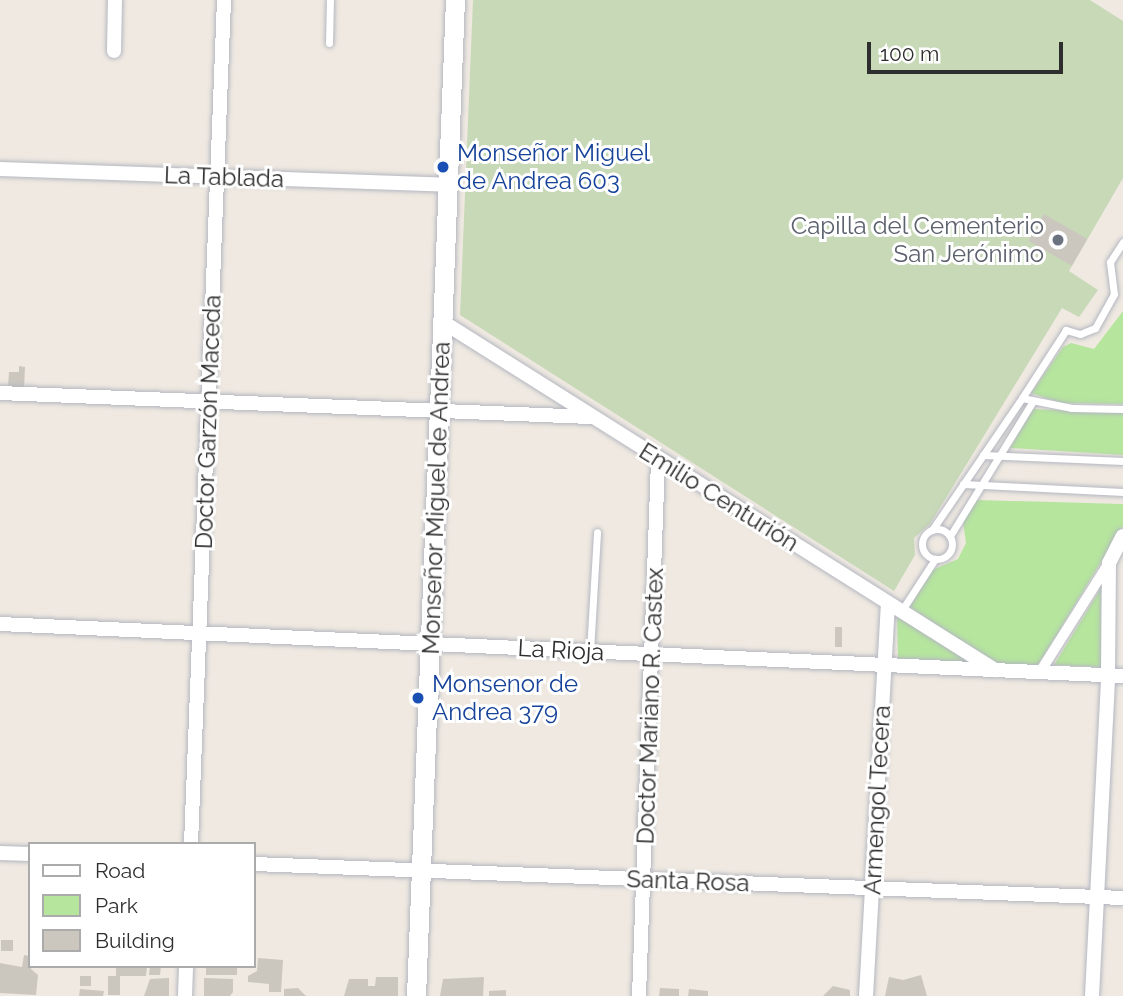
<!DOCTYPE html>
<html>
<head>
<meta charset="utf-8">
<style>
	body { margin:0 }
	#map { position:relative; width:1123px; height:996px; overflow:hidden; background:#efe9e1; font-family:Raleway,sans-serif }
	div>[style] { position:absolute }
	.green>* { inset:0; background:#b6e59e }
	.cemetery>* { inset:0; background:#c8d9b8 }
	.building>* { inset:0; background:#cbc7bf; transform-origin:0 0 }
	.roads { filter:drop-shadow(0 0 2px #b4b7c1) drop-shadow(0 0 2px #b4b7c1) }
	.service>* { height:7px; margin:-3.5px; padding:0 3.5px; transform-origin:3.5px; border-radius:3.5px; background:#fff }
	.service>.ring { margin:-3.5px; padding:0; box-sizing:content-box; background:none; border:7px solid #fff; border-radius:50% }
	.pedestrian>* { height:10px; margin:-5px; padding:0 5px; transform-origin:5px; border-radius:5px; background:#fff }
	.minor>* { height:14px; margin:-7px; padding:0 7px; transform-origin:7px; border-radius:7px; background:#fff }
	.secondary>* { height:19px; margin:-9.5px; padding:0 9.5px; transform-origin:9.5px; border-radius:9.5px; background:#fff }
	.dots>* { width:19px; height:19px; translate:-50% -50%; box-sizing:border-box; border:4px solid #fff; border-radius:50% }
	span { translate:-50% -50%; white-space:nowrap; text-align:center; line-height:1.15; -webkit-text-stroke:6px #fff; paint-order:stroke }
	.transit-label { font-size:24px; color:#164399 }
	.left { translate:0 -50%; text-align:left }
	.street-label { font-size:24px; color:#2e2e2e }
	.worship-label { font-size:24px; color:#5b616d }
	.right { translate:-100% -50%; text-align:right }
	.legend { position:absolute; left:28px; top:842px; width:228px; height:126px; box-sizing:border-box; background:#fff; border:2px solid #ababab; margin:0; padding:9px 12px; list-style:none; font-size:21px; color:#2e2e2e }
	.legend li { display:flex; align-items:center; gap:14px; height:35px }
	.legend b { width:35px; border:2px solid #ababab }
	.scale { position:absolute; left:867px; top:42px; width:196px; height:32px; box-sizing:border-box; border:4px solid #2e2e2e; border-top:0; padding-left:9px; font-size:21px; line-height:24px; white-space:nowrap; color:#2e2e2e; -webkit-text-stroke:5px #fff; paint-order:stroke }
</style>
</head>
<body>
<div id="map">
	<div class="green">
		<div style="clip-path:polygon(1123px 311px,1123px 404px,1061px 403px,1031px 393px,1063px 347px,1071px 343px,1094px 349px)"></div>
		<div style="clip-path:polygon(1033px 409px,1123px 413px,1123px 455px,1010px 448px)"></div>
		<div style="clip-path:polygon(976px 500px,1123px 504px,1123px 526px,1037px 667px,997px 666px,910px 607px,932px 570px,958px 559px,966px 543px,963px 522px)"></div>
		<div style="clip-path:polygon(1101px 588px,1101px 667px,1054px 665px)"></div>
		<div style="clip-path:polygon(897px 616px,975px 664px,898px 661px)"></div>
	</div>
	<div class="cemetery">
		<div style="clip-path:polygon(473px 0,1090px 0,1123px 21px,1123px 178px,1069px 271px,1098px 290px,1079px 317px,1062px 308px,930px 524px,914px 538px,915px 555px,894px 591px,460px 315px)"></div>
	</div>
	<div class="building">
		<div style="left:1044px;top:214px;width:50px;height:31px;rotate:30deg"></div>
		<div style="clip-path:polygon(19px 366px,25px 367px,24px 389px,8px 388px,9px 372px,19px 372px)"></div>
		<div style="left:835px;top:627px;width:7px;height:20px"></div>
		<div style="left:1px;top:940px;width:12px;height:11px"></div>
		<div style="clip-path:polygon(24px 955px,29px 956px,31px 969px,38px 975px,36px 995px,0 993px,0 963px,22px 967px)"></div>
		<div style="clip-path:polygon(258px 958px,283px 960px,281px 992px,269px 992px,269px 984px,248px 982px,248px 976px,257px 971px)"></div>
		<div style="clip-path:polygon(147px 966px,146px 976px,120px 976px,120px 995px,108px 995px,108px 976px,116px 976px,116px 967px)"></div>
		<div style="clip-path:polygon(150px 966px,161px 966px,160px 975px,149px 975px)"></div>
		<div style="left:206px;top:966px;width:31px;height:9px"></div>
		<div style="clip-path:polygon(921px 975px,927px 996px,885px 996px,889px 977px,903px 980px)"></div>
		<div style="left:80px;top:976px;width:11px;height:10px"></div>
		<div style="clip-path:polygon(376px 977px,398px 977px,398px 996px,344px 996px,349px 979px,368px 979px,368px 986px,375px 986px)"></div>
		<div style="clip-path:polygon(484px 977px,483px 996px,440px 996px,443px 979px)"></div>
		<div style="clip-path:polygon(169px 978px,169px 996px,144px 996px,150px 979px)"></div>
		<div style="clip-path:polygon(204px 978px,233px 979px,233px 992px,230px 996px,204px 996px)"></div>
		<div style="clip-path:polygon(833px 986px,850px 990px,850px 996px,823px 996px)"></div>
		<div style="clip-path:polygon(298px 988px,306px 996px,284px 996px,284px 989px)"></div>
		<div style="clip-path:polygon(660px 988px,679px 989px,679px 996px,659px 996px)"></div>
		<div style="clip-path:polygon(80px 989px,104px 991px,103px 996px,79px 996px)"></div>
		<div style="clip-path:polygon(689px 989px,708px 991px,708px 996px,688px 996px)"></div>
		<div style="clip-path:polygon(506px 990px,506px 996px,489px 996px,489px 991px)"></div>
	</div>
	<div class="roads">
		<div class="service">
			<div style="left:329px;top:43px;width:43px;rotate:-88.7deg"></div>
			<div style="left:1123px;top:242px;width:24px;rotate:123deg"></div>
			<div style="left:1110px;top:262px;width:32px;rotate:83deg"></div>
			<div style="left:1114px;top:294px;width:39px;rotate:119deg"></div>
			<div style="left:1095px;top:328px;width:16px;rotate:158deg"></div>
			<div style="left:1080px;top:334px;width:15px;rotate:-164deg"></div>
			<div style="left:1066px;top:330px;width:81px;rotate:122.9deg"></div>
			<div style="left:1022px;top:398px;width:51px;rotate:11.3deg"></div>
			<div style="left:1072px;top:408px;width:51px;rotate:1.1deg"></div>
			<div style="left:983px;top:455px;width:140px;rotate:2.5deg"></div>
			<div style="left:963px;top:484px;width:160px;rotate:2.9deg"></div>
			<div class="ring" style="left:922px;top:529px;width:23px;height:23px"></div>
			<div style="left:932px;top:530px;width:160px;rotate:-55.7deg"></div>
			<div style="left:950px;top:536px;width:158px;rotate:-58.4deg"></div>
			<div style="left:902px;top:610px;width:61px;rotate:-57.1deg"></div>
			<div style="left:590px;top:651px;width:119px;rotate:-86.6deg"></div>
		</div>
		<div class="pedestrian">
			<div style="left:1040px;top:672px;width:129px;rotate:-57.7deg"></div>
		</div>
		<div class="minor">
			<div style="left:114px;top:51px;width:51px;rotate:-88.9deg"></div>
			<div style="left:0;top:169px;width:448px;rotate:2deg"></div>
			<div style="left:443px;top:322px;width:653px;rotate:32.23deg"></div>
			<div style="left:0;top:393px;width:591px;rotate:2.33deg"></div>
			<div style="left:0;top:624px;width:1124px;rotate:2.65deg"></div>
			<div style="left:191px;top:844px;width:845px;rotate:-87.76deg"></div>
			<div style="left:0;top:853px;width:30px;rotate:2deg"></div>
			<div style="left:254px;top:864px;width:870px;rotate:2.24deg"></div>
			<div style="left:185px;top:996px;width:30px;rotate:-88deg"></div>
			<div style="left:639px;top:996px;width:537px;rotate:-87.97deg"></div>
			<div style="left:866px;top:996px;width:393px;rotate:-86.8deg"></div>
			<div style="left:1092px;top:996px;width:321px;rotate:-87.1deg"></div>
			<div style="left:1108px;top:675px;width:112px;rotate:-89.5deg"></div>
			<div style="left:1109px;top:563px;width:30px;rotate:-63deg"></div>
		</div>
		<div class="secondary">
			<div style="left:416px;top:996px;width:997px;rotate:-87.76deg"></div>
		</div>
	</div>
	<div class="dots">
		<div style="left:443px;top:167px;background:#1a4fb4"></div>
		<div style="left:1058px;top:240px;background:#6b7280"></div>
		<div style="left:418px;top:698px;background:#1a4fb4"></div>
	</div>
	<div class="transit-label">
		<span class="left" style="left:457px;top:167px">Monseñor Miguel<br>de Andrea 603</span>
		<span class="left" style="left:432px;top:698px">Monsenor de<br>Andrea 379</span>
	</div>
	<div class="street-label">
		<span style="left:224px;top:177px;rotate:2deg">La Tablada</span>
		<span style="left:208px;top:422px;rotate:-88deg">Doctor Garzón Maceda</span>
		<span style="left:719px;top:497px;rotate:32deg">Emilio Centurión</span>
		<span style="left:436px;top:498px;rotate:-88deg">Monseñor Miguel de Andrea</span>
		<span style="left:561px;top:650px;rotate:3deg">La Rioja</span>
		<span style="left:650px;top:706px;rotate:-88deg">Doctor Mariano R. Castex</span>
		<span style="left:877px;top:800px;rotate:-87deg">Armengol Tecera</span>
		<span style="left:688px;top:881px;rotate:2deg">Santa Rosa</span>
	</div>
	<div class="worship-label">
		<span class="right" style="left:1044px;top:240px">Capilla del Cementerio<br>San Jerónimo</span>
	</div>
	<ul class="legend">
	<li><b style="height:9px;background:#fff"></b>Road</li>
	<li><b style="height:19px;background:#b6e59e"></b>Park</li>
	<li><b style="height:19px;background:#cbc7bf"></b>Building</li>
	</ul>
	<div class="scale">100 m</div>
</div>
</body>
</html>
